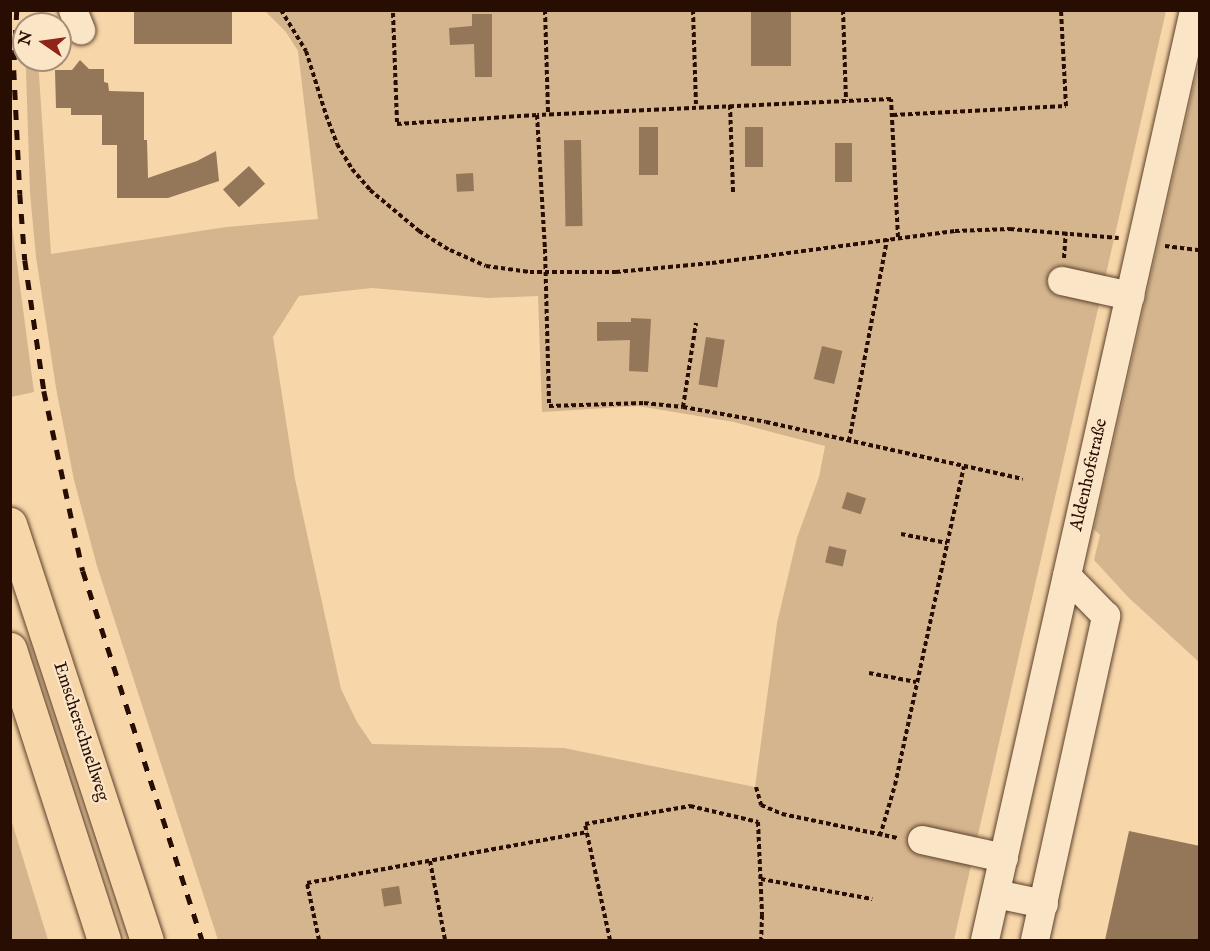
<!DOCTYPE html>
<html>
<head>
<meta charset="utf-8">
<style>
	body { margin:0 }
	#map { position:relative; width:1210px; height:951px; overflow:hidden; background:#f7d7a9; font-family:"IM FELL English",serif }
	div>[style] { position:absolute }
	.green>* { inset:0; background:#d4b58d }
	.building>* { inset:0; background:#947659; transform-origin:0 0 }
	.path>* { height:4px; margin-top:-2px; transform-origin:0; background:repeating-linear-gradient(90deg,#280d03 0 4.5px,transparent 0 7.5px) }
	.roads { filter:drop-shadow(0 0 2px #5c402c) drop-shadow(0 0 2px #5c402c) }
	.minor>* { height:28px; margin:-14px; padding:0 14px; transform-origin:14px; border-radius:14px; background:#fae5c7 }
	.highway>* { height:33px; margin:-16.5px; padding:0 16.5px; transform-origin:16.5px; border-radius:16.5px; background:#f7d7a9 }
	.rail>* { height:4.5px; margin-top:-2.25px; transform-origin:0; background:repeating-linear-gradient(90deg,#280d03 0 10px,transparent 0 20px) }
	span { translate:-50% -50%; white-space:nowrap; text-align:center; line-height:1.15; -webkit-text-stroke:4.5px #fae5c7; paint-order:stroke }
	.street-label { font-size:18px; color:#280d03 }
	.frame { position:absolute; inset:0; border:12px solid #280d03; pointer-events:none }
	.north { position:absolute; left:12px; top:12px; width:60px; height:60px; box-sizing:border-box; background:#fae5c7; border:2px solid #a68f79; border-radius:50%; rotate:283deg; font-size:16px; font-weight:700; line-height:24px; text-align:center; color:#280d03 }
	.north::after { content:''; display:block; margin:auto; width:21px; height:27px; background:#8f2418; clip-path:polygon(50% 0,100% 100%,50% 72%,0 100%) }
</style>
</head>
<body>
<div id="map">
	<div class="green">
		<div style="clip-path:polygon(evenodd,265px 11px,1166px 11px,954px 940px,218px 940px,97px 566px,74px 480px,56px 388px,36px 257px,30px 193px,26px 71px,26px 60px,38px 60px,51px 254px,226px 227px,318px 219px,298px 51px,286px 32px,265px 11px,372px 288px,488px 298px,538px 296px,542px 412px,638px 406px,734px 422px,825px 446px,819px 477px,797px 538px,777px 623px,755px 787px,564px 748px,372px 744px,357px 722px,341px 689px,295px 479px,273px 337px,299px 296px,372px 288px)"></div>
		<div style="clip-path:polygon(1199px 62px,1200px 662px,1199px 662px,1129px 598px,1094px 560px,1100px 535px,1094px 529px)"></div>
		<div style="clip-path:polygon(11px 218px,34px 392px,11px 397px,10px 397px)"></div>
		<div style="clip-path:polygon(11px 819px,48px 940px,11px 940px)"></div>
	</div>
	<div class="building">
		<div style="left:134px;top:10px;width:98px;height:34px"></div>
		<div style="left:751px;top:10px;width:40px;height:56px"></div>
		<div style="clip-path:polygon(472px 14px,492px 14px,492px 77px,475px 77px,474px 44px,450px 45px,449px 28px,472px 26px)"></div>
		<div style="clip-path:polygon(80px 60px,89px 69px,104px 69px,104px 82px,108px 83px,109px 91px,144px 92px,144px 140px,147px 140px,148px 178px,197px 161px,216px 151px,219px 181px,168px 198px,117px 198px,117px 145px,102px 145px,102px 115px,71px 115px,71px 108px,56px 108px,55px 70px,72px 70px)"></div>
		<div style="left:639px;top:127px;width:19px;height:48px"></div>
		<div style="left:745px;top:127px;width:18px;height:40px"></div>
		<div style="left:581px;top:140px;width:86px;height:17px;rotate:89deg"></div>
		<div style="left:835px;top:143px;width:17px;height:39px"></div>
		<div style="left:249px;top:166px;width:24px;height:35px;rotate:48deg"></div>
		<div style="left:473px;top:173px;width:18px;height:17px;rotate:87deg"></div>
		<div style="clip-path:polygon(631px 318px,651px 319px,648px 372px,629px 371px,630px 340px,597px 341px,597px 322px,631px 322px)"></div>
		<div style="left:706px;top:337px;width:19px;height:48px;rotate:9deg"></div>
		<div style="left:822px;top:346px;width:21px;height:34px;rotate:14deg"></div>
		<div style="left:847px;top:492px;width:20px;height:17px;rotate:18deg"></div>
		<div style="left:829px;top:546px;width:18px;height:17px;rotate:13deg"></div>
		<div style="clip-path:polygon(1129px 831px,1200px 846px,1200px 940px,1105px 940px)"></div>
		<div style="left:399px;top:886px;width:18px;height:18px;rotate:81deg"></div>
	</div>
	<div class="path">
		<div style="left:281px;top:10px;width:48px;rotate:58.6deg"></div>
		<div style="left:306px;top:51px;width:67px;rotate:72.6deg"></div>
		<div style="left:326px;top:115px;width:31px;rotate:69deg"></div>
		<div style="left:337px;top:144px;width:29px;rotate:59deg"></div>
		<div style="left:352px;top:169px;width:28px;rotate:49deg"></div>
		<div style="left:370px;top:190px;width:64px;rotate:39.9deg"></div>
		<div style="left:419px;top:231px;width:36px;rotate:32deg"></div>
		<div style="left:450px;top:250px;width:39px;rotate:24deg"></div>
		<div style="left:486px;top:266px;width:44px;rotate:7.8deg"></div>
		<div style="left:530px;top:272px;width:86px"></div>
		<div style="left:616px;top:272px;width:96px;rotate:-5.4deg"></div>
		<div style="left:712px;top:263px;width:245px;rotate:-7.5deg"></div>
		<div style="left:955px;top:231px;width:55px;rotate:-2.1deg"></div>
		<div style="left:1010px;top:229px;width:109px;rotate:4.7deg"></div>
		<div style="left:545px;top:10px;width:104px;rotate:88.3deg"></div>
		<div style="left:693px;top:10px;width:96px;rotate:88.2deg"></div>
		<div style="left:843px;top:10px;width:91px;rotate:88.1deg"></div>
		<div style="left:393px;top:13px;width:111px;rotate:87.9deg"></div>
		<div style="left:397px;top:124px;width:140px;rotate:-3.7deg"></div>
		<div style="left:730px;top:105px;width:87px;rotate:88deg"></div>
		<div style="left:893px;top:115px;width:173px;rotate:-3deg"></div>
		<div style="left:1066px;top:106px;width:96px;rotate:-93deg"></div>
		<div style="left:898px;top:237px;width:138px;rotate:-92.9deg"></div>
		<div style="left:891px;top:99px;width:354px;rotate:177.4deg"></div>
		<div style="left:537px;top:115px;width:134px;rotate:86.6deg"></div>
		<div style="left:545px;top:249px;width:157px;rotate:88.5deg"></div>
		<div style="left:549px;top:406px;width:95px;rotate:-1.8deg"></div>
		<div style="left:644px;top:403px;width:39px;rotate:6deg"></div>
		<div style="left:683px;top:407px;width:84px;rotate:10.2deg"></div>
		<div style="left:766px;top:422px;width:263px;rotate:12.5deg"></div>
		<div style="left:1165px;top:246px;width:35px;rotate:7deg"></div>
		<div style="left:1064px;top:258px;width:26px;rotate:-86deg"></div>
		<div style="left:683px;top:407px;width:85px;rotate:-81.2deg"></div>
		<div style="left:849px;top:441px;width:206px;rotate:-79.3deg"></div>
		<div style="left:901px;top:534px;width:47px;rotate:11.1deg"></div>
		<div style="left:869px;top:673px;width:48px;rotate:10.8deg"></div>
		<div style="left:756px;top:787px;width:19px;rotate:74deg"></div>
		<div style="left:761px;top:805px;width:23px;rotate:23deg"></div>
		<div style="left:782px;top:814px;width:118px;rotate:11.7deg"></div>
		<div style="left:880px;top:836px;width:53px;rotate:-73.6deg"></div>
		<div style="left:895px;top:785px;width:326px;rotate:-77.8deg"></div>
		<div style="left:430px;top:861px;width:80px;rotate:79.2deg"></div>
		<div style="left:761px;top:879px;width:113px;rotate:10.2deg"></div>
		<div style="left:319px;top:940px;width:58px;rotate:-101.9deg"></div>
		<div style="left:307px;top:883px;width:285px;rotate:-10.3deg"></div>
		<div style="left:610px;top:940px;width:119px;rotate:-102.2deg"></div>
		<div style="left:585px;top:824px;width:107px;rotate:-9.7deg"></div>
		<div style="left:690px;top:806px;width:70px;rotate:13.2deg"></div>
		<div style="left:758px;top:822px;width:93px;rotate:87.5deg"></div>
		<div style="left:762px;top:915px;width:25px;rotate:92deg"></div>
	</div>
	<div class="roads">
		<div class="minor">
			<div style="left:73px;top:10px;width:22px;rotate:68deg"></div>
			<div style="left:1062px;top:281px;width:70px;rotate:12.4deg"></div>
			<div style="left:922px;top:840px;width:84px;rotate:12.4deg"></div>
			<div style="left:996px;top:894px;width:49px;rotate:11.8deg"></div>
			<div style="left:985px;top:940px;width:953px;rotate:-77.33deg"></div>
			<div style="left:1035px;top:940px;width:332px;rotate:-77.6deg"></div>
			<div style="left:1106px;top:616px;width:56px;rotate:-134.3deg"></div>
		</div>
		<div class="highway">
			<div style="left:10px;top:524px;width:438px;rotate:71.8deg"></div>
			<div style="left:10px;top:649px;width:306px;rotate:72.1deg"></div>
		</div>
	</div>
	<div class="rail">
		<div style="left:17px;top:10px;width:60px;rotate:92.9deg"></div>
		<div style="left:14px;top:70px;width:124px;rotate:87.2deg"></div>
		<div style="left:20px;top:194px;width:66px;rotate:85.7deg"></div>
		<div style="left:25px;top:260px;width:132px;rotate:81.7deg"></div>
		<div style="left:44px;top:391px;width:184px;rotate:77.8deg"></div>
		<div style="left:83px;top:571px;width:388px;rotate:72.1deg"></div>
	</div>
	<div class="street-label">
		<span style="left:1090px;top:475px;rotate:-77deg">Aldenhofstraße</span>
		<span style="left:80px;top:732px;rotate:72deg">Emscherschnellweg</span>
	</div>
	<div class="frame"></div>
	<div class="north">N</div>
</div>
</body>
</html>
